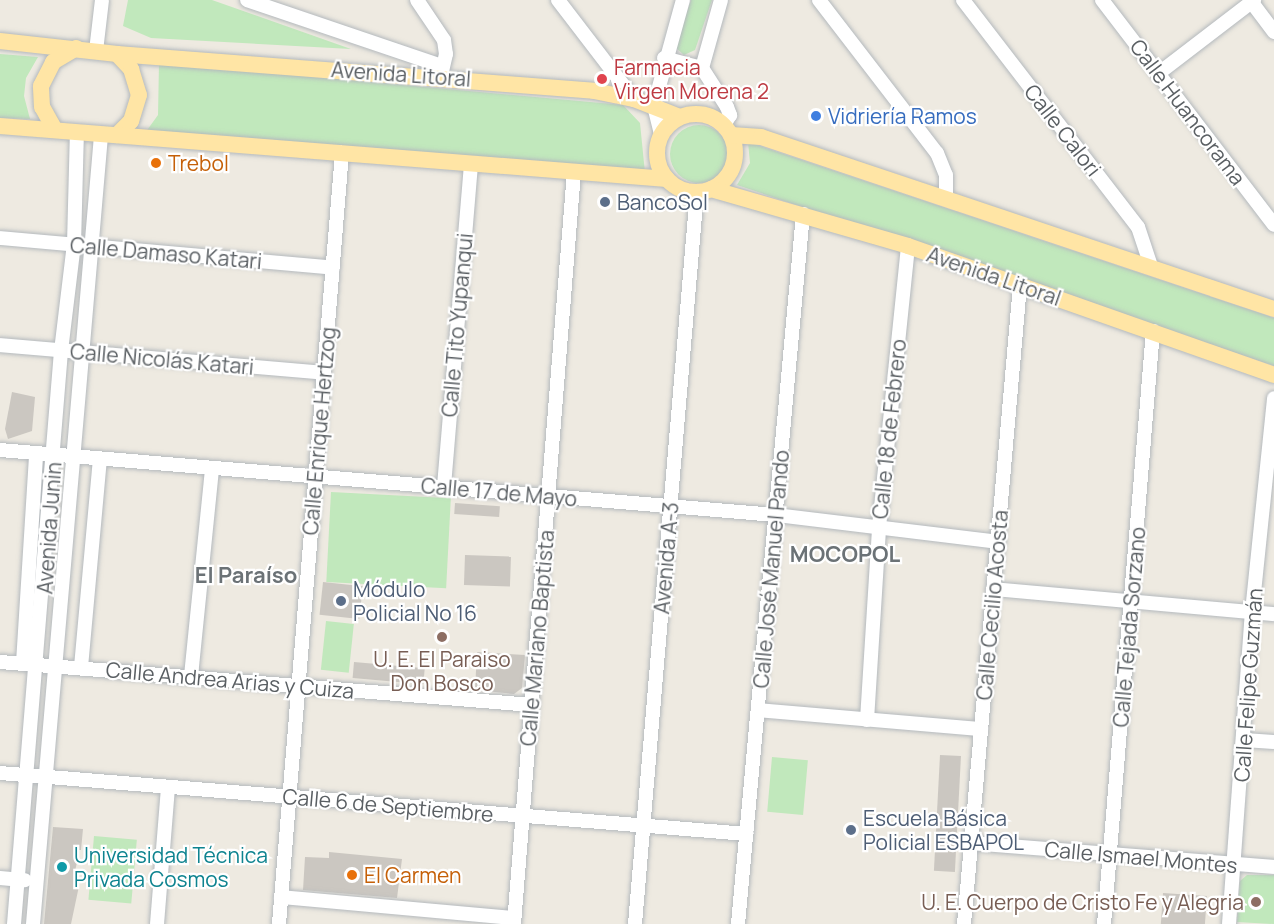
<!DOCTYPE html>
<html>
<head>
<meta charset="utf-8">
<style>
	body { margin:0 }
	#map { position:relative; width:1274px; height:924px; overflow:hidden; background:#eeeae1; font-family:Manrope,sans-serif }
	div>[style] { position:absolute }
	.green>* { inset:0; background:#c1e8bc; transform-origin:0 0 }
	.round { border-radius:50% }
	.building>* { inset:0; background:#cbc7c1; transform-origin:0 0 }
	.roads { filter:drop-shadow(0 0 2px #b4b9bd) drop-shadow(0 0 2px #b4b9bd) }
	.minor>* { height:14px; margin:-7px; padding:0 7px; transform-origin:7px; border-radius:7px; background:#fff }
	.major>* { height:16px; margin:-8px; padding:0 8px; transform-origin:8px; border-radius:8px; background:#ffe5a5 }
	.major>.ring { margin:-8px; padding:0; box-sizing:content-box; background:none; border:16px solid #ffe5a5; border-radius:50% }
	.dots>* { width:16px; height:16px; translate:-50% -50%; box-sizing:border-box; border:3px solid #fff; border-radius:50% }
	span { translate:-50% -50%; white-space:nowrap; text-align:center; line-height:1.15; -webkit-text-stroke:4.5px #fff; paint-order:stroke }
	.health-label { font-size:21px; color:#be3a42 }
	.left { translate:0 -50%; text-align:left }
	.street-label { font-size:21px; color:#5a5f63 }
	.shop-label { font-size:21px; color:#366cbe }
	.food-label { font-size:21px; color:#c56008 }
	.service-label { font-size:21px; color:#4e5e75 }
	.education-label { font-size:21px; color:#785e54 }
	.right { translate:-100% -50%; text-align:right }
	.culture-label { font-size:21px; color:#0d838f }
	.neighbourhood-label { font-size:22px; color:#6b7276; font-weight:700 }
</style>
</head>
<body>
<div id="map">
	<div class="green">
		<div style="clip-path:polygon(128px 0,212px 0,351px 49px,151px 38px,123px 26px)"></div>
		<div style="clip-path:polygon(691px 0,712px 0,695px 50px,684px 55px,675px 47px)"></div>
		<div style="clip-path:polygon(0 54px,38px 57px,26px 78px,24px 96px,30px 119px,0 118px)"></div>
		<div style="clip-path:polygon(159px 63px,623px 105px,640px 123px,645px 173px,145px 133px,158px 115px)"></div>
		<div class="round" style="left:670px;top:125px;width:58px;height:58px"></div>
		<div style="clip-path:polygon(748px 142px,1274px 318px,1274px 366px,737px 185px,750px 163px)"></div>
		<div style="left:331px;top:492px;width:120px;height:90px;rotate:3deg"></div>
		<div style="left:326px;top:621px;width:28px;height:49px;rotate:6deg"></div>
		<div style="left:772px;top:757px;width:36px;height:55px;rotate:5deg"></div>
		<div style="left:94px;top:836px;width:43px;height:64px;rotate:5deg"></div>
		<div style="clip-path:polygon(1247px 875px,1274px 875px,1274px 924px,1237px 922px,1240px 881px)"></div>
	</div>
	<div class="building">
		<div style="clip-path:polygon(12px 392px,35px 397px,32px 431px,8px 439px,5px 429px)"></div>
		<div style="left:455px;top:503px;width:45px;height:11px;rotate:4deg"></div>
		<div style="left:465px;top:555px;width:46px;height:30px;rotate:2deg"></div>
		<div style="left:323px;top:582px;width:40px;height:33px;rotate:6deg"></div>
		<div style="clip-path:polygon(477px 652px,525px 655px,522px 688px,514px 694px,475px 690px)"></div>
		<div style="left:354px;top:662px;width:71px;height:16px;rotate:5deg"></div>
		<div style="left:940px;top:755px;width:21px;height:116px;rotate:3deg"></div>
		<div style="clip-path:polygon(53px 827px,83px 829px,81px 850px,74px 850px,77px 862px,74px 876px,78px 877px,79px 886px,71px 924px,44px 924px)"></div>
		<div style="clip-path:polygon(329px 852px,402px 859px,397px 898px,303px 890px,305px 857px,329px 858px)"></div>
		<div style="left:1163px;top:893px;width:44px;height:31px;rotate:4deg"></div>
	</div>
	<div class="roads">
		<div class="minor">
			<div style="left:247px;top:0;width:206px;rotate:18.7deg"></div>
			<div style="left:417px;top:0;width:48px;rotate:56deg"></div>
			<div style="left:444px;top:40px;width:14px;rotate:82deg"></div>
			<div style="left:446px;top:54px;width:22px;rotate:103deg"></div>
			<div style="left:558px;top:0;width:125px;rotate:52.5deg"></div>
			<div style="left:721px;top:0;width:71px;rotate:105.6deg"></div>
			<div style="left:702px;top:68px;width:46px;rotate:57.3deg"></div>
			<div style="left:727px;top:107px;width:9px;rotate:69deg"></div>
			<div style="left:730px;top:115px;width:12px;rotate:121deg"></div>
			<div style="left:819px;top:0;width:193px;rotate:52.4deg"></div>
			<div style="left:937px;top:153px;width:24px;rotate:68deg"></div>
			<div style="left:946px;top:175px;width:23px;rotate:90deg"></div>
			<div style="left:963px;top:0;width:287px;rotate:52.4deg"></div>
			<div style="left:1138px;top:227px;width:41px;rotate:71.6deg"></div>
			<div style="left:1102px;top:0;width:283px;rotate:52.6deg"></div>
			<div style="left:1250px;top:0;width:40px;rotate:53deg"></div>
			<div style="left:96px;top:51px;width:51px;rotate:-83.3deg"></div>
			<div style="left:664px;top:58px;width:39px;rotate:15deg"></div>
			<div style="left:1159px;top:73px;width:120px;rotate:-37.5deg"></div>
			<div style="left:661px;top:134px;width:30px;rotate:-104deg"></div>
			<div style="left:654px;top:105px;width:109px;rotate:-74.6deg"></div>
			<div style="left:0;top:238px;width:334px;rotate:5.1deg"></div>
			<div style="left:0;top:345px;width:325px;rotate:4.9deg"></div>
			<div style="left:0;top:450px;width:779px;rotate:4.79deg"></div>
			<div style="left:776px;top:515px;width:224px;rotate:6.9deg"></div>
			<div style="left:444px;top:486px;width:323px;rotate:-85.2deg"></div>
			<div style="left:993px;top:589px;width:282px;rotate:5.1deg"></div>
			<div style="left:0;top:662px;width:534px;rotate:4.62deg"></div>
			<div style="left:23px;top:663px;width:209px;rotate:-86.4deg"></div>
			<div style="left:81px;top:667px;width:208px;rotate:-84.8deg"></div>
			<div style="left:191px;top:676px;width:207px;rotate:-84.2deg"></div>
			<div style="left:758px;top:710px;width:224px;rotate:4.9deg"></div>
			<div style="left:867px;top:720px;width:193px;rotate:-86.4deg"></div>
			<div style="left:879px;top:527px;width:282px;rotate:-84.1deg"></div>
			<div style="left:1244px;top:740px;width:30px;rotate:4deg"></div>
			<div style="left:0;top:773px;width:749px;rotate:4.67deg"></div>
			<div style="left:971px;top:843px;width:304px;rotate:4.5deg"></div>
			<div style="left:0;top:878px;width:25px;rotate:5deg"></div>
			<div style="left:281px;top:897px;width:234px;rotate:5.2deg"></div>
			<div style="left:14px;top:924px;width:575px;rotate:-85.31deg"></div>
			<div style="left:61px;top:351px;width:108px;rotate:-83.1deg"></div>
			<div style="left:74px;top:244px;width:111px;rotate:-88.5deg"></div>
			<div style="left:33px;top:924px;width:792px;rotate:-85.07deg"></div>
			<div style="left:157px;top:924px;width:137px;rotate:-85.4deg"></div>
			<div style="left:279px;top:924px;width:774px;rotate:-85.33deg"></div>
			<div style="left:514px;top:924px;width:754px;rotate:-85.44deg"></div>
			<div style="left:635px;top:924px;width:735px;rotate:-85.16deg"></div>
			<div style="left:738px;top:924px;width:713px;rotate:-84.77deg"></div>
			<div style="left:964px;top:924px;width:641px;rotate:-84.99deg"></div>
			<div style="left:1104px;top:924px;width:595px;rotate:-85.28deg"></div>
			<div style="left:1229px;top:924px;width:313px;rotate:-85.8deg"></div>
			<div style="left:1252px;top:612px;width:215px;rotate:-84.1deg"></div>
		</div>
		<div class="major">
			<div style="left:0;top:41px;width:118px;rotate:6.3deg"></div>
			<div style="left:117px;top:54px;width:478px;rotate:4.4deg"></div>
			<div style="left:594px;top:91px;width:41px;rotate:11.3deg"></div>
			<div style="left:634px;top:99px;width:49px;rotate:21.4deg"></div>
			<div style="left:117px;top:54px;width:21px;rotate:47deg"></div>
			<div style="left:131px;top:69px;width:27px;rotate:73deg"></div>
			<div style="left:139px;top:95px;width:27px;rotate:107deg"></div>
			<div style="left:131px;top:121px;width:20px;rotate:135deg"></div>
			<div class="ring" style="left:657px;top:114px;width:62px;height:62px"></div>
			<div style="left:0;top:126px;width:669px;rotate:4.54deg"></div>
			<div style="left:55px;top:130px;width:26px;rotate:-119deg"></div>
			<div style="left:42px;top:107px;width:21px;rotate:-93deg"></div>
			<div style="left:41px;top:86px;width:27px;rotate:-63deg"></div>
			<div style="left:53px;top:62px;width:27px;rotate:-31deg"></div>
			<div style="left:731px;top:135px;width:30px;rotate:4deg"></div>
			<div style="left:761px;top:137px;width:541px;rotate:18.54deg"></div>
			<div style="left:711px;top:189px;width:205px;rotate:16.1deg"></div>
			<div style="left:908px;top:246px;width:388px;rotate:19.4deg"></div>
		</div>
	</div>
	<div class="dots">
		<div style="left:602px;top:79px;background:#e0444e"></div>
		<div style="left:816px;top:116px;background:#3f7fe0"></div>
		<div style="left:156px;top:163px;background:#e8710a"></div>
		<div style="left:605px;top:202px;background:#5c6f8a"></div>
		<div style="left:341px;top:601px;background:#5c6f8a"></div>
		<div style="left:442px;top:637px;background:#8d6e63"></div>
		<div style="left:851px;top:830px;background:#5c6f8a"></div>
		<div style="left:62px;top:867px;background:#0f9aa8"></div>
		<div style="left:352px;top:875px;background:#e8710a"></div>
		<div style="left:1256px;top:902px;background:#8d6e63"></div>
	</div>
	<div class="health-label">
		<span class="left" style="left:614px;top:79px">Farmacia<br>Virgen Morena 2</span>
	</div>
	<div class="street-label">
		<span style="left:401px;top:74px;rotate:4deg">Avenida Litoral</span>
		<span style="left:1188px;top:112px;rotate:53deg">Calle Huancorama</span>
		<span style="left:1063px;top:130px;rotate:52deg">Calle Calori</span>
		<span style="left:166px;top:253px;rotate:5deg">Calle Damaso Katari</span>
		<span style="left:994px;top:276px;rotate:19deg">Avenida Litoral</span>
		<span style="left:457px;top:325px;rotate:-85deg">Calle Tito Yupanqui</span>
		<span style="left:162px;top:359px;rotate:5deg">Calle Nicolás Katari</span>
		<span style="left:889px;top:429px;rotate:-84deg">Calle 18 de Febrero</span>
		<span style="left:319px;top:431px;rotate:-85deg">Calle Enrique Hertzog</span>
		<span style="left:499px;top:492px;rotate:5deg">Calle 17 de Mayo</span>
		<span style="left:49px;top:528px;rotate:-86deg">Avenida Junin</span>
		<span style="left:666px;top:558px;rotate:-85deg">Avenida A-3</span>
		<span style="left:771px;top:569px;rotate:-85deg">Calle José Manuel Pando</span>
		<span style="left:992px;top:605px;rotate:-85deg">Calle Cecilio Acosta</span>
		<span style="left:1129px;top:627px;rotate:-85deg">Calle Tejada Sorzano</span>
		<span style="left:537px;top:638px;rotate:-85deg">Calle Mariano Baptista</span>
		<span style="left:230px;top:680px;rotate:5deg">Calle Andrea Arias y Cuiza</span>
		<span style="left:1248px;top:685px;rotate:-86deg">Calle Felipe Guzmán</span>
		<span style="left:388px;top:805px;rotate:5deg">Calle 6 de Septiembre</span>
		<span style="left:1141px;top:857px;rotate:5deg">Calle Ismael Montes</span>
	</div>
	<div class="shop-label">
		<span class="left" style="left:828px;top:116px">Vidriería Ramos</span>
	</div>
	<div class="food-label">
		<span class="left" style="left:168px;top:163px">Trebol</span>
		<span class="left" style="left:364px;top:875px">El Carmen</span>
	</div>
	<div class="service-label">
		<span class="left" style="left:617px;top:202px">BancoSol</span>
		<span class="left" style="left:353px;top:601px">Módulo<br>Policial No 16</span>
		<span class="left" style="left:863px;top:830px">Escuela Básica<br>Policial ESBAPOL</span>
	</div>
	<div class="education-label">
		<span style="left:442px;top:671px">U. E. El Paraiso<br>Don Bosco</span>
		<span class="right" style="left:1244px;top:902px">U. E. Cuerpo de Cristo Fe y Alegria</span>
	</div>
	<div class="culture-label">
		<span class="left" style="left:74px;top:867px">Universidad Técnica<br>Privada Cosmos</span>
	</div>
	<div class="neighbourhood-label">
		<span style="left:845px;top:555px">MOCOPOL</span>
		<span style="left:246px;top:576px">El Paraíso</span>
	</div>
</div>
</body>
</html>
